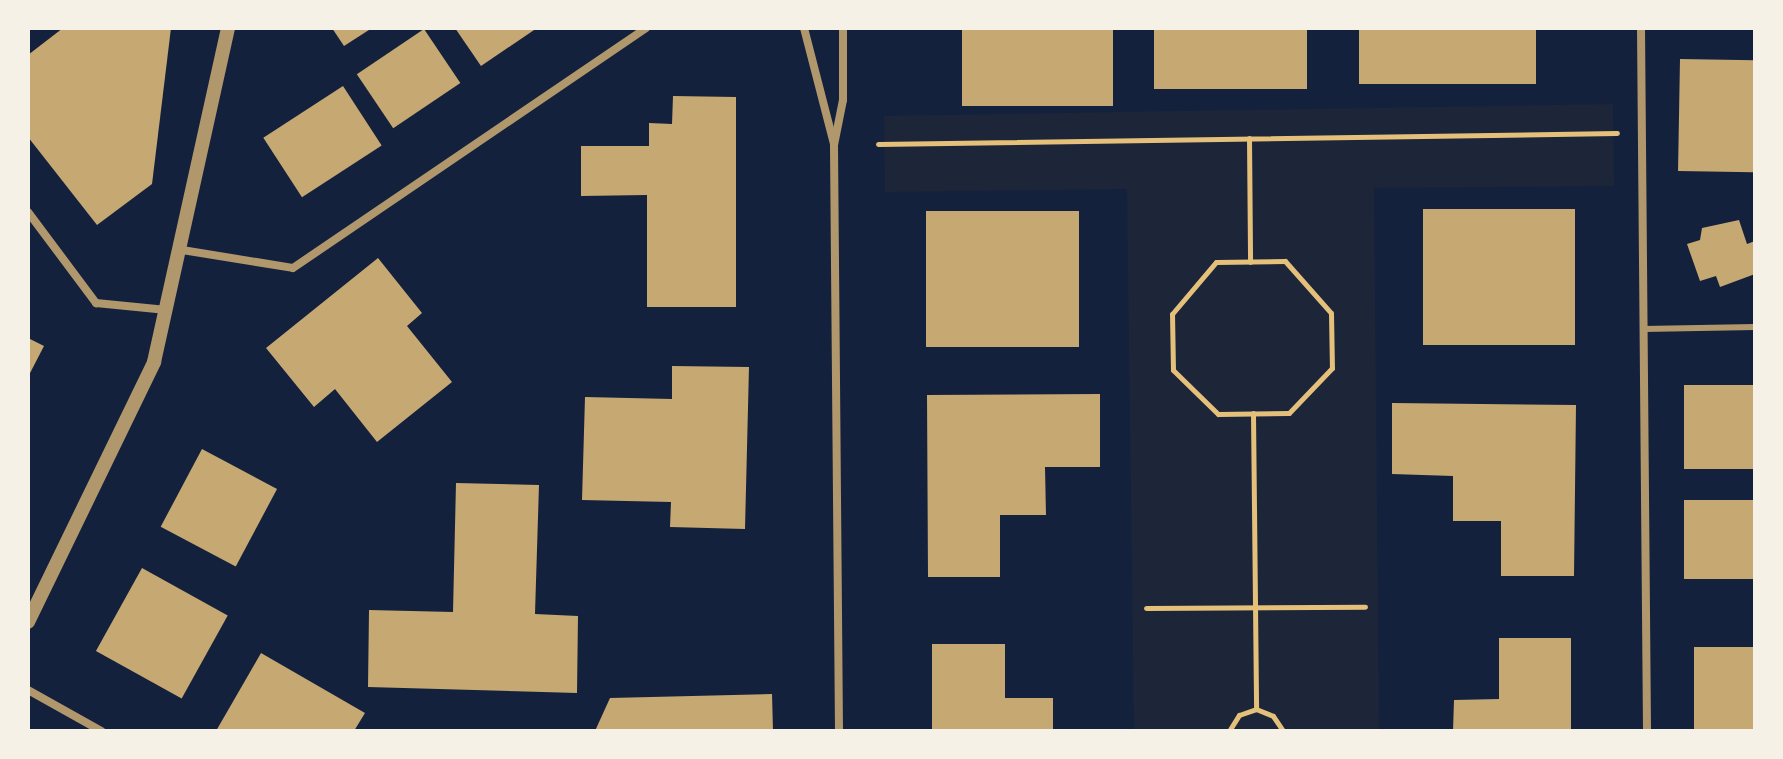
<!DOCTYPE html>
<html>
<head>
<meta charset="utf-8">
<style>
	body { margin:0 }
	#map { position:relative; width:1783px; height:759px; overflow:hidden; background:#14213d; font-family:"PT Serif",serif }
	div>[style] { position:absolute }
	.green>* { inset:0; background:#1d2539 }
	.building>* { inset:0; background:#c6a872; transform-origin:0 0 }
	.path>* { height:5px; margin:-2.5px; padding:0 2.5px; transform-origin:2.5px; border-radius:2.5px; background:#e5c07b }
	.service>* { height:6px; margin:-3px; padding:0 3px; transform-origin:3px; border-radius:3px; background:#b1986c }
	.minor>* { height:8px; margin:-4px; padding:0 4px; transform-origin:4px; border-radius:4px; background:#b1986c }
	.tertiary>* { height:14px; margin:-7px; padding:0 7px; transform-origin:7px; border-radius:7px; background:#b1986c }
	span { translate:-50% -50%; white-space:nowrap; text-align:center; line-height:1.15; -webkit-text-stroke:6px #f6f1e7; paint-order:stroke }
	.frame { position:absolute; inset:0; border:30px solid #f6f1e7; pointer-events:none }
</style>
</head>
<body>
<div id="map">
	<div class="green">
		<div style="clip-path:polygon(1613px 104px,1614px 186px,1374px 188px,1379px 731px,1134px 731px,1127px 189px,885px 192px,884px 116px)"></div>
	</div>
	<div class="building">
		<div style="clip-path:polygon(63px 28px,171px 28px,152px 184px,97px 225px,28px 137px,28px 55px)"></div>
		<div style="clip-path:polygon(332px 28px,372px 28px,344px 46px)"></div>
		<div style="clip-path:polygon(455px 28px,537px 28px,481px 66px)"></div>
		<div style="left:962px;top:28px;width:151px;height:78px"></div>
		<div style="left:1154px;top:28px;width:153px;height:61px"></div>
		<div style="left:1359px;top:28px;width:177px;height:56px"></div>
		<div style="left:424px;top:29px;width:65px;height:81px;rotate:56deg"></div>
		<div style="left:1680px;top:59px;width:75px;height:112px;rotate:1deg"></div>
		<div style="left:343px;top:86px;width:71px;height:95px;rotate:57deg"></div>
		<div style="clip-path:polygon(673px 96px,736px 97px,736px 307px,647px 307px,647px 195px,581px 196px,581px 146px,649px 146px,649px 123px,672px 124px)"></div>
		<div style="left:1575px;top:209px;width:136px;height:152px;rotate:90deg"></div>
		<div style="left:1079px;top:211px;width:136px;height:153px;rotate:90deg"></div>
		<div style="clip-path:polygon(1739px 220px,1747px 244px,1755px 241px,1755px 274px,1720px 287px,1716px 276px,1700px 281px,1687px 244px,1700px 240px,1702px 228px)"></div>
		<div style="clip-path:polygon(378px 258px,422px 313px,407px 326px,452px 382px,377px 442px,335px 389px,314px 407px,266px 348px)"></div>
		<div style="clip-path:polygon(28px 338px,44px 346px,28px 377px)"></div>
		<div style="clip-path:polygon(672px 366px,749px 367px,745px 529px,670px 527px,671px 502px,582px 500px,585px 397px,672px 399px)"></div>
		<div style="left:1755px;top:385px;width:84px;height:71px;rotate:90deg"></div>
		<div style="clip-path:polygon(1100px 394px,1100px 467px,1045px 467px,1046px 515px,1000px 515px,1000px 577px,928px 577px,927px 395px)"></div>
		<div style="clip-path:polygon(1392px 403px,1576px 405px,1574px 576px,1501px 576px,1501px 521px,1453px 521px,1453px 476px,1392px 474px)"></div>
		<div style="left:202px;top:449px;width:85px;height:88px;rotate:28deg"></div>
		<div style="clip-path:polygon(456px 483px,539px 485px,535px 614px,578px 616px,577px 693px,368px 687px,369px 610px,453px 612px)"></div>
		<div style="left:1684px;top:500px;width:71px;height:79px"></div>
		<div style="left:142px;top:568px;width:98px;height:95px;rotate:29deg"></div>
		<div style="clip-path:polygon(1499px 638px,1571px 638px,1571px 731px,1453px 731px,1454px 700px,1499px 699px)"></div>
		<div style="clip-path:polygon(932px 644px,1005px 644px,1005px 698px,1053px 698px,1053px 731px,932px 731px)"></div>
		<div style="left:1694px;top:647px;width:61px;height:84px"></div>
		<div style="clip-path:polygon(261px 653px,365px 713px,354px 731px,216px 731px)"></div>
		<div style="clip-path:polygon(772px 694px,773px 731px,595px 731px,610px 698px)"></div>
	</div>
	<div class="path">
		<div style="left:1249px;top:138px;width:124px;rotate:89.5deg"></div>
		<div style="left:878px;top:144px;width:739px;rotate:-0.85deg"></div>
		<div style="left:1285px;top:261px;width:69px;rotate:48.5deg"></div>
		<div style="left:1331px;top:313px;width:55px;rotate:89deg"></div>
		<div style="left:1332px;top:368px;width:62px;rotate:133.7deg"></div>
		<div style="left:1289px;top:413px;width:71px;rotate:179.2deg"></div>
		<div style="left:1218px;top:414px;width:63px;rotate:-135.6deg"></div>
		<div style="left:1173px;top:370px;width:56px;rotate:-91deg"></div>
		<div style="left:1172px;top:314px;width:68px;rotate:-49.8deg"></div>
		<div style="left:1216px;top:262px;width:69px;rotate:-0.8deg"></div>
		<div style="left:1253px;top:413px;width:296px;rotate:89.4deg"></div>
		<div style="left:1146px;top:608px;width:219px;rotate:-0.3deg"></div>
		<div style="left:1229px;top:731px;width:19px;rotate:-58deg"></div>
		<div style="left:1239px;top:715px;width:18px;rotate:-19deg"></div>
		<div style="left:1256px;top:709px;width:18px;rotate:22deg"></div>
		<div style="left:1273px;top:716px;width:18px;rotate:56deg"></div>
	</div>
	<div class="service">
		<div style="left:1643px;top:329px;width:112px;rotate:-1deg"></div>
	</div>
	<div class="minor">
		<div style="left:804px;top:28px;width:120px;rotate:75.5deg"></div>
		<div style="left:1641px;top:28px;width:703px;rotate:89.51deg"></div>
		<div style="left:28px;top:212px;width:114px;rotate:53.2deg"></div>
		<div style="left:96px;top:303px;width:71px;rotate:5.6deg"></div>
		<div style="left:182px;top:250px;width:112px;rotate:9.2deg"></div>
		<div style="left:293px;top:268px;width:427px;rotate:-34.2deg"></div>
		<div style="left:28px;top:690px;width:84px;rotate:29.3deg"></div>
		<div style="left:839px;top:731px;width:586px;rotate:-90.49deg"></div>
		<div style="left:834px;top:145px;width:46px;rotate:-78.7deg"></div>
		<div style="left:843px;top:100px;width:72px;rotate:-90deg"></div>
	</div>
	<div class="tertiary">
		<div style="left:28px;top:622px;width:289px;rotate:-64.1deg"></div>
		<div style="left:154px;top:362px;width:342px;rotate:-77.5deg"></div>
	</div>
	<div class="frame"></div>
</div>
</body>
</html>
